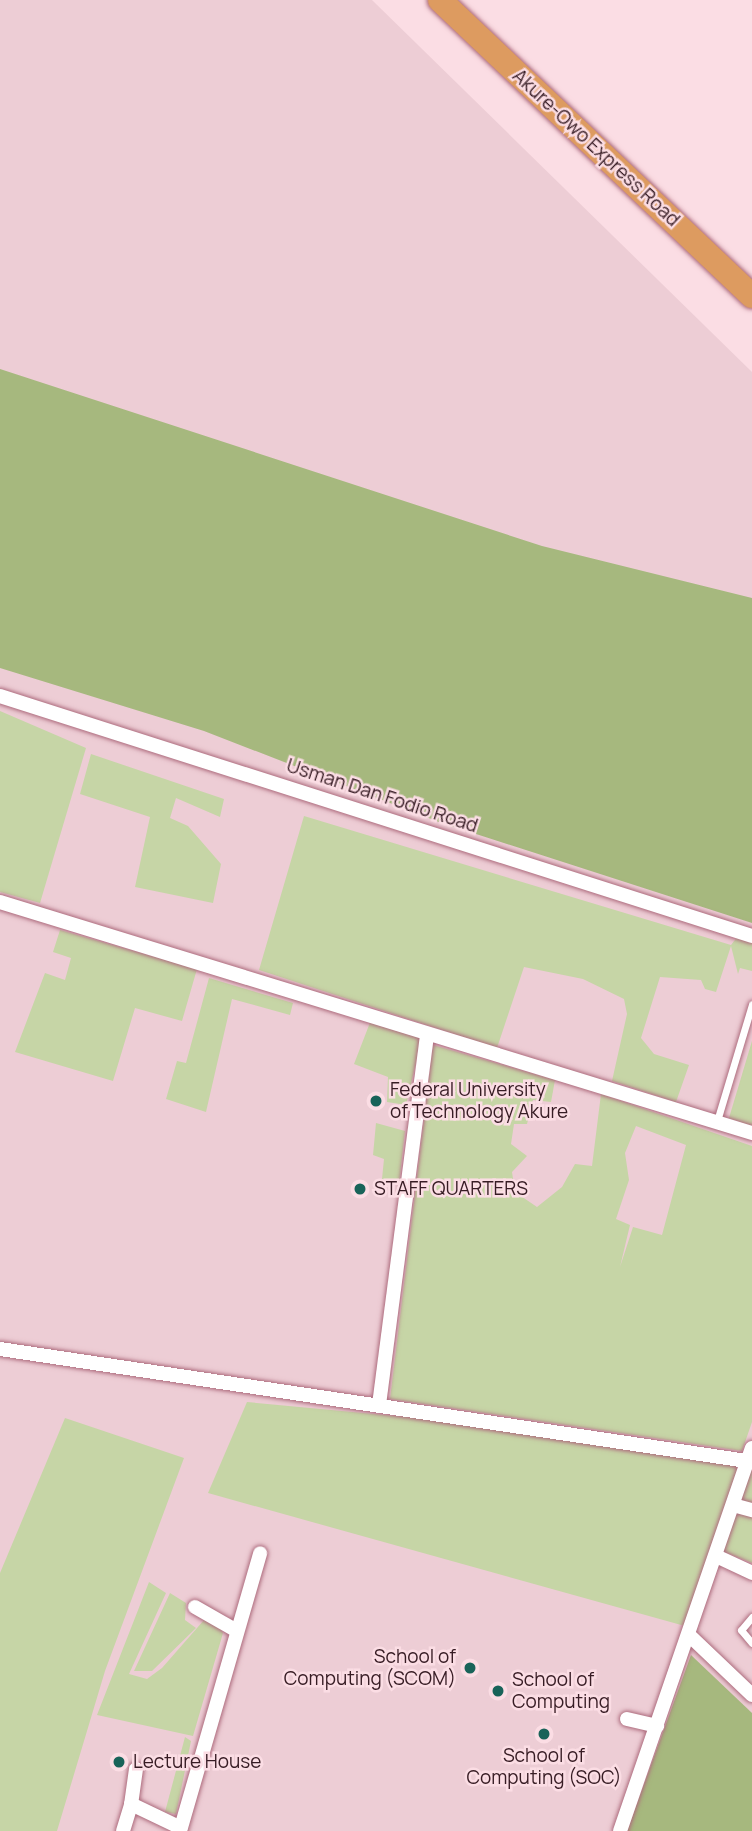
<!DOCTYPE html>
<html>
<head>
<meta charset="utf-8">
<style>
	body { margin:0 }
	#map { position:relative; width:752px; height:1831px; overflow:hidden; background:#fbdde4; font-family:Manrope,sans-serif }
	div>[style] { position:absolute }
	.built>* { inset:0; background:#edcdd5 }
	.green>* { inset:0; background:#c6d5a6 }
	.forest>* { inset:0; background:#a6b87e }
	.roads { filter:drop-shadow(0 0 2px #ad6b7d) drop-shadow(0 0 2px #ad6b7d) }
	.lane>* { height:7px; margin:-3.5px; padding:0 3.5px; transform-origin:3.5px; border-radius:3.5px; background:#fff }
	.street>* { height:14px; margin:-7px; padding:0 7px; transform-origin:7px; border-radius:7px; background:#fff }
	.highway>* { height:24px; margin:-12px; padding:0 12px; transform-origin:12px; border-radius:12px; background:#dd9b60 }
	.dots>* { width:19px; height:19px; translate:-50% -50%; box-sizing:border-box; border:4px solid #fbdde4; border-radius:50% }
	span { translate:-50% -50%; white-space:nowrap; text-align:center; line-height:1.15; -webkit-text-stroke:5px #fbdde4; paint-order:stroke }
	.street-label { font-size:19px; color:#371c24 }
	.poi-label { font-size:19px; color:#371c24 }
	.left { translate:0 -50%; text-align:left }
	.right { translate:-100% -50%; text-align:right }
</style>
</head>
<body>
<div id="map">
	<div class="built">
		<div style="clip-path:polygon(0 0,372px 0,752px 372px,752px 1831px,0 1831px)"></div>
	</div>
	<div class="green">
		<div style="clip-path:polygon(0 711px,86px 748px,40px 903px,0 892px)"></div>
		<div style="clip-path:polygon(91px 754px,224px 799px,220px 817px,176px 798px,170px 818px,188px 826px,221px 864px,213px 903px,135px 887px,150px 817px,80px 794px)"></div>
		<div style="clip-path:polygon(304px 816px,731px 945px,738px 936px,752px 942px,752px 971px,740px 968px,738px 974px,731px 946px,716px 992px,705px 989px,701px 980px,660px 977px,641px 1038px,654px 1054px,689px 1065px,676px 1102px,612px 1081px,627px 1014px,624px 999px,583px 979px,524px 967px,497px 1048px,259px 970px)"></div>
		<div style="clip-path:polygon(60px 930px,197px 969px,182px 1021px,135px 1008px,113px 1081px,15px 1052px,45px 973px,65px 980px,71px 958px,53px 952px)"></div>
		<div style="clip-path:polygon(209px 978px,293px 1003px,290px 1015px,232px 999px,206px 1112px,166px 1099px,177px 1061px,186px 1063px)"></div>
		<div style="clip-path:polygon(371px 1020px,422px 1037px,406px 1105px,387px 1102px,388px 1077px,354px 1064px)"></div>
		<div style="clip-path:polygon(752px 1041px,752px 1126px,729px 1118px)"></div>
		<div style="clip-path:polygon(evenodd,433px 1045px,555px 1080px,551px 1102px,533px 1100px,527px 1124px,514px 1124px,511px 1144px,527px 1156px,512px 1172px,515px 1192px,537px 1207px,562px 1187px,575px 1164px,592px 1166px,601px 1094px,752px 1146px,752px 1422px,742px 1451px,390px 1399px,433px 1045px,636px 1126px,686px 1145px,662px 1235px,633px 1227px,620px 1267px,630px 1225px,616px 1219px,629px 1180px,625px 1153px,636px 1126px)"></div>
		<div style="clip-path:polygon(376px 1123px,405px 1131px,399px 1184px,382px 1179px,384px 1159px,373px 1155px)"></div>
		<div style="clip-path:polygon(247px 1402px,556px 1431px,745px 1460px,692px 1628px,208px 1493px)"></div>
		<div style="clip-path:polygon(65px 1418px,184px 1458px,105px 1671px,57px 1831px,0 1831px,0 1573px)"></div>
		<div style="clip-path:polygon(752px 1467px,752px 1563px,722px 1551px)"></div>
		<div style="clip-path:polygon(149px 1582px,166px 1593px,129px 1674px,147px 1679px,162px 1668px,204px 1620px,214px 1619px,223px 1633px,193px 1736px,97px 1715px)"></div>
		<div style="clip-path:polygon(170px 1593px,186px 1603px,185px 1620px,196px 1628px,152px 1671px,134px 1671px)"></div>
		<div style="clip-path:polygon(185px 1737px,191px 1741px,176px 1814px,165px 1812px)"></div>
	</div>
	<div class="forest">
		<div style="clip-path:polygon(0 369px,542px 546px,752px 598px,752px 923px,439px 822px,204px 731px,0 668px)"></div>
		<div style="clip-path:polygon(691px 1655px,752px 1713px,752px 1831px,627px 1831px)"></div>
	</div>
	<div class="roads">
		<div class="lane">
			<div style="left:717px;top:1121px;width:122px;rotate:-73.3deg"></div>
			<div style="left:752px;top:1617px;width:17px;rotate:130deg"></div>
			<div style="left:741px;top:1630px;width:17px;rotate:50deg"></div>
		</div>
		<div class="street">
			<div style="left:0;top:696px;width:789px;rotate:17.7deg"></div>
			<div style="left:0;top:902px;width:787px;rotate:17.08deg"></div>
			<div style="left:0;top:1349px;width:755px;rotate:8.53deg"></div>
			<div style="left:379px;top:1405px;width:374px;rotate:-82.6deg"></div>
			<div style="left:733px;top:1505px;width:20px;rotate:15deg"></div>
			<div style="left:716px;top:1556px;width:40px;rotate:25deg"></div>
			<div style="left:195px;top:1607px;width:48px;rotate:29.7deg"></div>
			<div style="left:689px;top:1635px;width:87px;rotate:43.6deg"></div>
			<div style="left:627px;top:1719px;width:31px;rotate:13deg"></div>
			<div style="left:136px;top:1769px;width:35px;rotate:98deg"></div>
			<div style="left:131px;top:1804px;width:55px;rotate:25.6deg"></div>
			<div style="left:123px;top:1831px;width:28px;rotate:-73deg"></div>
			<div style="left:180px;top:1831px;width:289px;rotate:-73.9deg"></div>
			<div style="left:620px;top:1831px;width:405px;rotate:-71deg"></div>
		</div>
		<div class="highway">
			<div style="left:440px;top:0;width:430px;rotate:43.5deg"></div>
		</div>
	</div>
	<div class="dots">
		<div style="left:376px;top:1101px;background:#196359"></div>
		<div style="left:360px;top:1189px;background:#196359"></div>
		<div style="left:470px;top:1668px;background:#196359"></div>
		<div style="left:498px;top:1691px;background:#196359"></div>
		<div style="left:544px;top:1734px;background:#196359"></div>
		<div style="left:119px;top:1762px;background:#196359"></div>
	</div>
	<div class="street-label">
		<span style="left:596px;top:148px;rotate:43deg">Akure-Owo Express Road</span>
		<span style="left:382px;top:796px;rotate:18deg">Usman Dan Fodio Road</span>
	</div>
	<div class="poi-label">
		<span class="left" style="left:390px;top:1101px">Federal University<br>of Technology Akure</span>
		<span class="left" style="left:374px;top:1189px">STAFF QUARTERS</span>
		<span class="right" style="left:456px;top:1668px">School of<br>Computing (SCOM)</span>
		<span class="left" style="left:512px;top:1691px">School of<br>Computing</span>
		<span style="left:544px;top:1767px">School of<br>Computing (SOC)</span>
		<span class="left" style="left:133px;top:1762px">Lecture House</span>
	</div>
</div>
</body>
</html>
